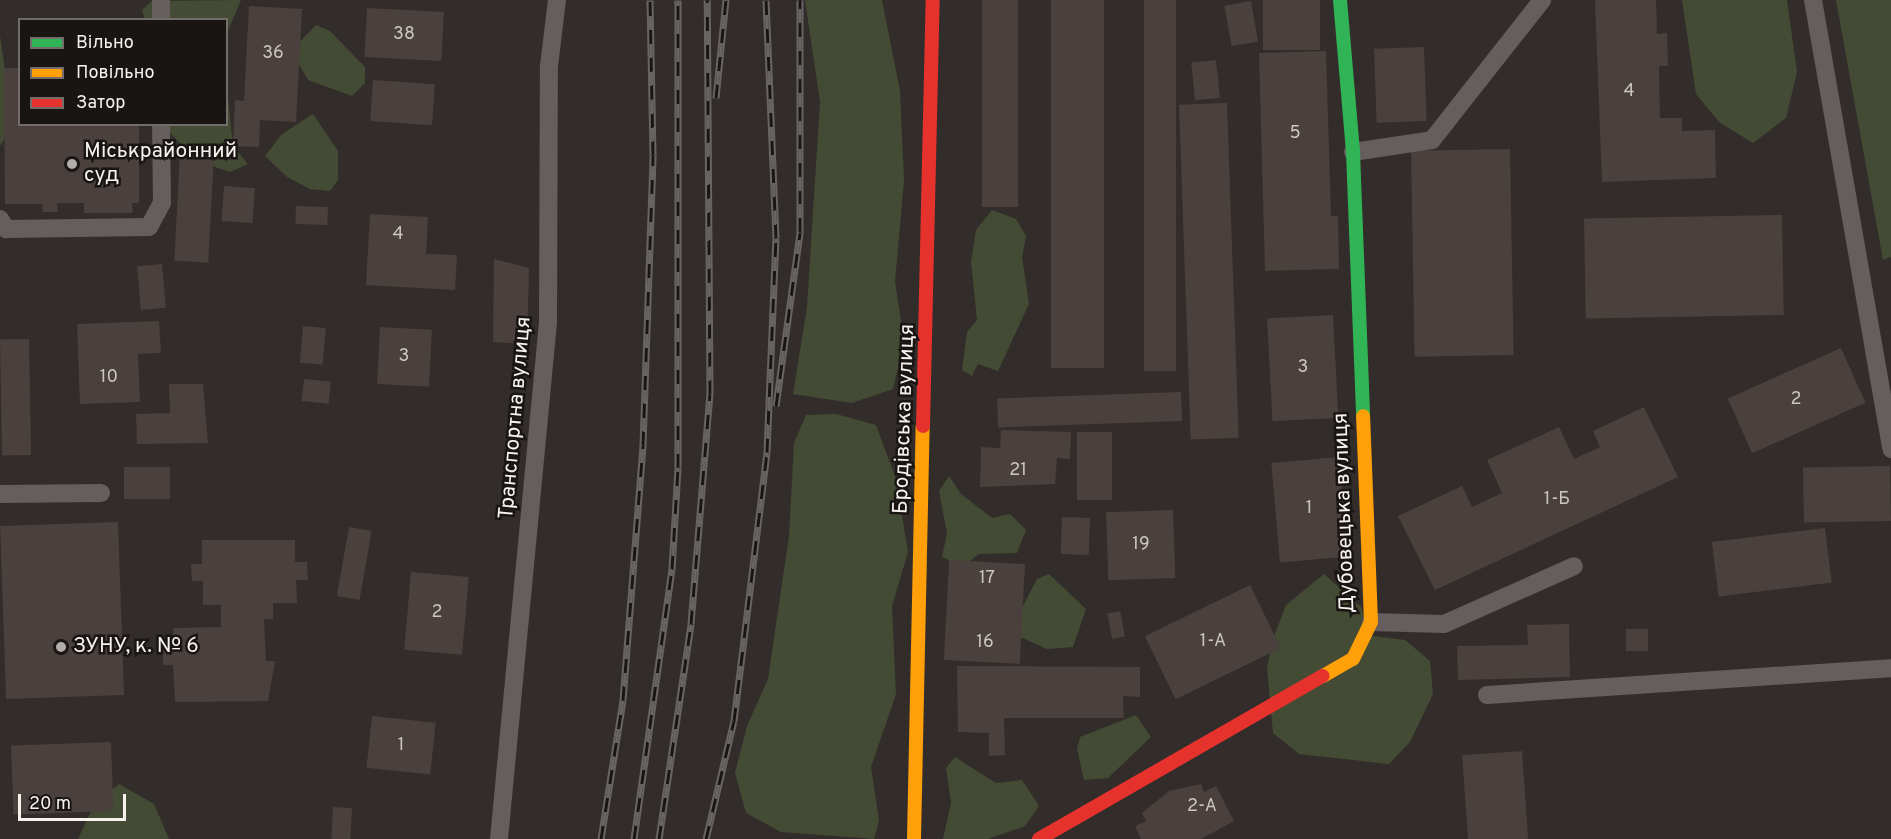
<!DOCTYPE html>
<html>
<head>
<meta charset="utf-8">
<style>
	body { margin:0 }
	#map { position:relative; width:1891px; height:839px; overflow:hidden; background:#322d2a; font-family:Overpass,sans-serif }
	div>[style] { position:absolute }
	.green>* { inset:0; background:#444b34 }
	.building>* { inset:0; background:#4a403d; transform-origin:0 0 }
	.lane>* { height:18px; margin:-9px; padding:0 9px; transform-origin:9px; border-radius:9px; background:#665d5e }
	.fast>* { height:14px; margin:-7px; padding:0 7px; transform-origin:7px; border-radius:7px; background:#30b455 }
	.slow>* { height:14px; margin:-7px; padding:0 7px; transform-origin:7px; border-radius:7px; background:#ff9f0a }
	.jam>* { height:14px; margin:-7px; padding:0 7px; transform-origin:7px; border-radius:7px; background:#e5322d }
	.rail>* { height:7px; margin-top:-3.5px; transform-origin:0; background:repeating-linear-gradient(90deg,#191513 0 14px,#696464 0 28px); box-sizing:border-box; border-block:2px solid #696464 }
	.dots>* { width:16px; height:16px; translate:-50% -50%; box-sizing:border-box; border:3px solid #191513; border-radius:50% }
	span { translate:-50% -50%; white-space:nowrap; text-align:center; line-height:1.15; -webkit-text-stroke:5px #191513; paint-order:stroke }
	.number-label { font-size:18px; color:#ccc6c2 }
	.number-label span { -webkit-text-stroke-width:0 }
	.poi-label { font-size:21px; color:#f8f2ef }
	.left { translate:0 -50%; text-align:left }
	.street-label { font-size:21px; color:#f8f2ef }
	.legend { position:absolute; left:18px; top:18px; width:210px; height:108px; box-sizing:border-box; background:#191513; border:2px solid #726d6b; margin:0; padding:8px 10px; list-style:none; font-size:18px; color:#f8f2ef }
	.legend li { display:flex; align-items:center; gap:12px; height:30px }
	.legend b { width:30px; border:2px solid #726d6b }
	.scale { position:absolute; left:18px; top:794px; width:108px; height:27px; box-sizing:border-box; border:3px solid #f8f2ef; border-top:0; padding-left:8px; font-size:18px; line-height:21px; white-space:nowrap; color:#f8f2ef; -webkit-text-stroke:4px #191513; paint-order:stroke }
</style>
</head>
<body>
<div id="map">
	<div class="green">
		<div style="clip-path:polygon(241px 0,227px 33px,226px 20px,145px 19px,142px 10px,152px 1px)"></div>
		<div style="clip-path:polygon(805px 0,882px 0,900px 91px,904px 180px,895px 282px,904px 341px,893px 389px,852px 403px,793px 394px,807px 307px,820px 102px)"></div>
		<div style="clip-path:polygon(1682px 0,1787px 0,1797px 72px,1786px 118px,1753px 143px,1719px 122px,1696px 94px)"></div>
		<div style="clip-path:polygon(1836px 0,1891px 0,1891px 257px,1883px 260px)"></div>
		<div style="clip-path:polygon(316px 25px,330px 31px,365px 67px,365px 83px,352px 96px,308px 80px,291px 51px)"></div>
		<div style="clip-path:polygon(0 36px,10px 103px,8px 134px,0 146px)"></div>
		<div style="clip-path:polygon(227px 88px,233px 146px,248px 164px,230px 172px,195px 160px,163px 125px,226px 124px)"></div>
		<div style="clip-path:polygon(313px 114px,338px 151px,338px 180px,330px 191px,310px 189px,287px 177px,265px 156px,282px 134px)"></div>
		<div style="clip-path:polygon(992px 210px,1016px 219px,1026px 236px,1022px 257px,1029px 304px,998px 371px,978px 364px,972px 376px,962px 370px,967px 332px,977px 320px,971px 262px,976px 230px)"></div>
		<div style="clip-path:polygon(836px 414px,876px 425px,896px 479px,908px 552px,892px 606px,896px 694px,871px 767px,879px 821px,874px 839px,781px 832px,746px 813px,735px 773px,747px 726px,768px 679px,789px 536px,794px 443px,806px 415px)"></div>
		<div style="clip-path:polygon(949px 476px,961px 494px,992px 518px,1010px 514px,1026px 530px,1017px 553px,979px 554px,963px 566px,942px 557px,947px 533px,939px 491px)"></div>
		<div style="clip-path:polygon(1049px 574px,1086px 609px,1073px 647px,1047px 649px,1018px 636px,1021px 610px,1037px 579px)"></div>
		<div style="clip-path:polygon(1324px 574px,1361px 607px,1372px 636px,1405px 640px,1430px 661px,1433px 694px,1410px 742px,1389px 764px,1299px 754px,1273px 733px,1267px 668px,1273px 639px,1286px 605px)"></div>
		<div style="clip-path:polygon(1136px 715px,1151px 737px,1108px 778px,1084px 780px,1077px 749px,1080px 737px)"></div>
		<div style="clip-path:polygon(955px 757px,996px 783px,1022px 780px,1039px 806px,1025px 826px,988px 839px,943px 839px,951px 803px,946px 768px)"></div>
		<div style="clip-path:polygon(119px 784px,154px 804px,169px 839px,78px 839px,95px 803px)"></div>
	</div>
	<div class="building">
		<div style="left:982px;top:0;width:36px;height:207px"></div>
		<div style="left:1051px;top:0;width:53px;height:368px"></div>
		<div style="left:1144px;top:0;width:32px;height:371px"></div>
		<div style="left:1263px;top:0;width:57px;height:50px"></div>
		<div style="clip-path:polygon(1595px 0,1656px 0,1657px 34px,1667px 33px,1668px 66px,1659px 66px,1660px 118px,1682px 118px,1682px 131px,1715px 130px,1716px 178px,1602px 182px)"></div>
		<div style="left:1251px;top:1px;width:41px;height:27px;rotate:80deg"></div>
		<div style="clip-path:polygon(249px 6px,302px 9px,296px 122px,260px 120px,259px 147px,233px 146px,235px 100px,244px 101px)"></div>
		<div style="left:367px;top:8px;width:77px;height:49px;rotate:3deg"></div>
		<div style="left:1424px;top:47px;width:74px;height:50px;rotate:88deg"></div>
		<div style="clip-path:polygon(1326px 51px,1331px 216px,1338px 216px,1339px 269px,1265px 271px,1259px 53px)"></div>
		<div style="left:1216px;top:60px;width:38px;height:25px;rotate:84deg"></div>
		<div style="clip-path:polygon(4px 68px,20px 68px,20px 124px,139px 124px,139px 203px,132px 203px,133px 213px,84px 213px,84px 203px,57px 203px,58px 212px,43px 212px,42px 204px,5px 204px)"></div>
		<div style="left:373px;top:80px;width:62px;height:41px;rotate:4deg"></div>
		<div style="left:1227px;top:103px;width:335px;height:48px;rotate:88deg"></div>
		<div style="left:1510px;top:149px;width:206px;height:99px;rotate:89deg"></div>
		<div style="left:180px;top:152px;width:34px;height:109px;rotate:3deg"></div>
		<div style="left:224px;top:186px;width:31px;height:35px;rotate:4deg"></div>
		<div style="left:296px;top:206px;width:32px;height:18px;rotate:2deg"></div>
		<div style="clip-path:polygon(370px 214px,428px 217px,426px 254px,457px 255px,455px 290px,366px 285px)"></div>
		<div style="left:1782px;top:215px;width:100px;height:198px;rotate:89deg"></div>
		<div style="clip-path:polygon(494px 259px,529px 268px,527px 344px,493px 342px)"></div>
		<div style="left:162px;top:264px;width:44px;height:25px;rotate:85deg"></div>
		<div style="left:1333px;top:315px;width:103px;height:66px;rotate:87deg"></div>
		<div style="clip-path:polygon(159px 321px,161px 353px,138px 354px,140px 402px,80px 404px,77px 324px)"></div>
		<div style="left:303px;top:326px;width:23px;height:37px;rotate:5deg"></div>
		<div style="left:380px;top:327px;width:52px;height:57px;rotate:3deg"></div>
		<div style="left:29px;top:339px;width:116px;height:29px;rotate:89deg"></div>
		<div style="left:1841px;top:348px;width:60px;height:124px;rotate:66deg"></div>
		<div style="left:304px;top:379px;width:27px;height:22px;rotate:6deg"></div>
		<div style="clip-path:polygon(169px 384px,203px 384px,208px 443px,137px 444px,136px 414px,170px 413px)"></div>
		<div style="left:1181px;top:392px;width:29px;height:184px;rotate:88deg"></div>
		<div style="clip-path:polygon(1644px 407px,1678px 477px,1435px 590px,1398px 516px,1462px 486px,1472px 507px,1502px 493px,1487px 460px,1559px 427px,1574px 459px,1600px 447px,1593px 431px)"></div>
		<div style="clip-path:polygon(1001px 430px,1071px 432px,1070px 459px,1057px 458px,1055px 484px,980px 487px,981px 447px,1000px 448px)"></div>
		<div style="left:1077px;top:432px;width:35px;height:68px"></div>
		<div style="left:1339px;top:457px;width:100px;height:68px;rotate:85deg"></div>
		<div style="left:1890px;top:466px;width:55px;height:87px;rotate:89deg"></div>
		<div style="left:124px;top:467px;width:46px;height:32px"></div>
		<div style="left:1173px;top:510px;width:68px;height:67px;rotate:88deg"></div>
		<div style="left:1062px;top:517px;width:28px;height:37px;rotate:2deg"></div>
		<div style="left:118px;top:522px;width:173px;height:118px;rotate:88deg"></div>
		<div style="left:349px;top:527px;width:23px;height:70px;rotate:10deg"></div>
		<div style="left:1825px;top:528px;width:55px;height:114px;rotate:83deg"></div>
		<div style="clip-path:polygon(202px 540px,295px 540px,295px 562px,307px 562px,308px 580px,296px 580px,297px 603px,273px 603px,273px 619px,264px 619px,266px 661px,275px 661px,268px 701px,175px 702px,173px 665px,163px 665px,163px 649px,174px 649px,173px 628px,221px 627px,221px 605px,203px 605px,203px 581px,192px 581px,191px 564px,202px 564px)"></div>
		<div style="left:1025px;top:564px;width:100px;height:76px;rotate:93deg"></div>
		<div style="left:411px;top:572px;width:58px;height:78px;rotate:5deg"></div>
		<div style="left:1250px;top:585px;width:70px;height:117px;rotate:64deg"></div>
		<div style="left:1120px;top:611px;width:26px;height:13px;rotate:79deg"></div>
		<div style="clip-path:polygon(1569px 624px,1570px 677px,1458px 680px,1457px 646px,1528px 645px,1527px 625px)"></div>
		<div style="left:1626px;top:629px;width:22px;height:22px"></div>
		<div style="clip-path:polygon(957px 666px,1140px 667px,1140px 697px,1123px 696px,1124px 718px,1004px 718px,1005px 755px,989px 756px,989px 733px,958px 732px)"></div>
		<div style="left:372px;top:716px;width:64px;height:52px;rotate:6deg"></div>
		<div style="left:111px;top:742px;width:69px;height:100px;rotate:88deg"></div>
		<div style="left:1522px;top:751px;width:88px;height:60px;rotate:86deg"></div>
		<div style="clip-path:polygon(1201px 784px,1204px 792px,1216px 786px,1234px 821px,1201px 839px,1141px 839px,1135px 826px,1146px 821px,1142px 813px,1169px 791px)"></div>
		<div style="left:333px;top:807px;width:19px;height:32px;rotate:3deg"></div>
	</div>
	<div class="lane">
		<div style="left:161px;top:0;width:20px;rotate:90deg"></div>
		<div style="left:1813px;top:0;width:456px;rotate:80.1deg"></div>
		<div style="left:1353px;top:152px;width:80px;rotate:-8.6deg"></div>
		<div style="left:1432px;top:140px;width:178px;rotate:-51.8deg"></div>
		<div style="left:0;top:219px;width:12px;rotate:59deg"></div>
		<div style="left:6px;top:229px;width:143px;rotate:-0.8deg"></div>
		<div style="left:149px;top:227px;width:27px;rotate:-62deg"></div>
		<div style="left:162px;top:203px;width:79px;rotate:-90.7deg"></div>
		<div style="left:0;top:494px;width:101px;rotate:-0.6deg"></div>
		<div style="left:1371px;top:622px;width:73px;rotate:1.6deg"></div>
		<div style="left:1444px;top:624px;width:142px;rotate:-24deg"></div>
		<div style="left:1487px;top:695px;width:405px;rotate:-3.8deg"></div>
		<div style="left:499px;top:839px;width:518px;rotate:-84.58deg"></div>
		<div style="left:548px;top:323px;width:257px;rotate:-89.8deg"></div>
		<div style="left:549px;top:66px;width:66px;rotate:-83.1deg"></div>
	</div>
	<div class="fast">
		<div style="left:1340px;top:0;width:153px;rotate:85.1deg"></div>
		<div style="left:1353px;top:152px;width:264px;rotate:87.8deg"></div>
	</div>
	<div class="slow">
		<div style="left:1323px;top:676px;width:34px;rotate:-30deg"></div>
		<div style="left:1353px;top:659px;width:41px;rotate:-64.1deg"></div>
		<div style="left:1371px;top:622px;width:206px;rotate:-92.2deg"></div>
		<div style="left:914px;top:839px;width:413px;rotate:-88.8deg"></div>
	</div>
	<div class="jam">
		<div style="left:923px;top:426px;width:426px;rotate:-88.7deg"></div>
		<div style="left:1039px;top:839px;width:327px;rotate:-29.9deg"></div>
	</div>
	<div class="rail">
		<div style="left:716px;top:98px;width:99px;rotate:-84.2deg"></div>
		<div style="left:776px;top:406px;width:176px;rotate:-82.1deg"></div>
		<div style="left:800px;top:232px;width:232px;rotate:-90deg"></div>
		<div style="left:601px;top:839px;width:141px;rotate:-81deg"></div>
		<div style="left:623px;top:700px;width:256px;rotate:-85.5deg"></div>
		<div style="left:643px;top:445px;width:290px;rotate:-88deg"></div>
		<div style="left:653px;top:155px;width:155px;rotate:-91.1deg"></div>
		<div style="left:634px;top:839px;width:273px;rotate:-82deg"></div>
		<div style="left:672px;top:569px;width:102px;rotate:-86.6deg"></div>
		<div style="left:678px;top:467px;width:467px;rotate:-90deg"></div>
		<div style="left:659px;top:839px;width:217px;rotate:-81.5deg"></div>
		<div style="left:691px;top:624px;width:231px;rotate:-85.3deg"></div>
		<div style="left:710px;top:394px;width:394px;rotate:-90.4deg"></div>
		<div style="left:706px;top:839px;width:121px;rotate:-76.7deg"></div>
		<div style="left:734px;top:721px;width:271px;rotate:-83deg"></div>
		<div style="left:767px;top:452px;width:214px;rotate:-87.6deg"></div>
		<div style="left:776px;top:238px;width:238px;rotate:-92.4deg"></div>
	</div>
	<div class="dots">
		<div style="left:72px;top:164px;background:#b3adaa"></div>
		<div style="left:61px;top:647px;background:#b3adaa"></div>
	</div>
	<div class="number-label">
		<span style="left:404px;top:35px">38</span>
		<span style="left:273px;top:54px">36</span>
		<span style="left:1629px;top:92px">4</span>
		<span style="left:1295px;top:134px">5</span>
		<span style="left:398px;top:235px">4</span>
		<span style="left:404px;top:357px">3</span>
		<span style="left:1303px;top:368px">3</span>
		<span style="left:109px;top:378px">10</span>
		<span style="left:1796px;top:400px">2</span>
		<span style="left:1018px;top:471px">21</span>
		<span style="left:1557px;top:500px">1-Б</span>
		<span style="left:1309px;top:509px">1</span>
		<span style="left:1141px;top:545px">19</span>
		<span style="left:987px;top:579px">17</span>
		<span style="left:437px;top:613px">2</span>
		<span style="left:1213px;top:642px">1-А</span>
		<span style="left:985px;top:643px">16</span>
		<span style="left:401px;top:746px">1</span>
		<span style="left:1202px;top:807px">2-А</span>
	</div>
	<div class="poi-label">
		<span class="left" style="left:84px;top:164px">Міськрайонний<br>суд</span>
		<span class="left" style="left:73px;top:647px">ЗУНУ, к. № 6</span>
	</div>
	<div class="street-label">
		<span style="left:516px;top:418px;rotate:-85deg">Транспортна вулиця</span>
		<span style="left:905px;top:419px;rotate:-88deg">Бродівська вулиця</span>
		<span style="left:1345px;top:513px;rotate:-92deg">Дубовецька вулиця</span>
	</div>
	<ul class="legend">
	<li><b style="height:8px;background:#30b455"></b>Вільно</li>
	<li><b style="height:8px;background:#ff9f0a"></b>Повільно</li>
	<li><b style="height:8px;background:#e5322d"></b>Затор</li>
	</ul>
	<div class="scale">20 m</div>
</div>
</body>
</html>
